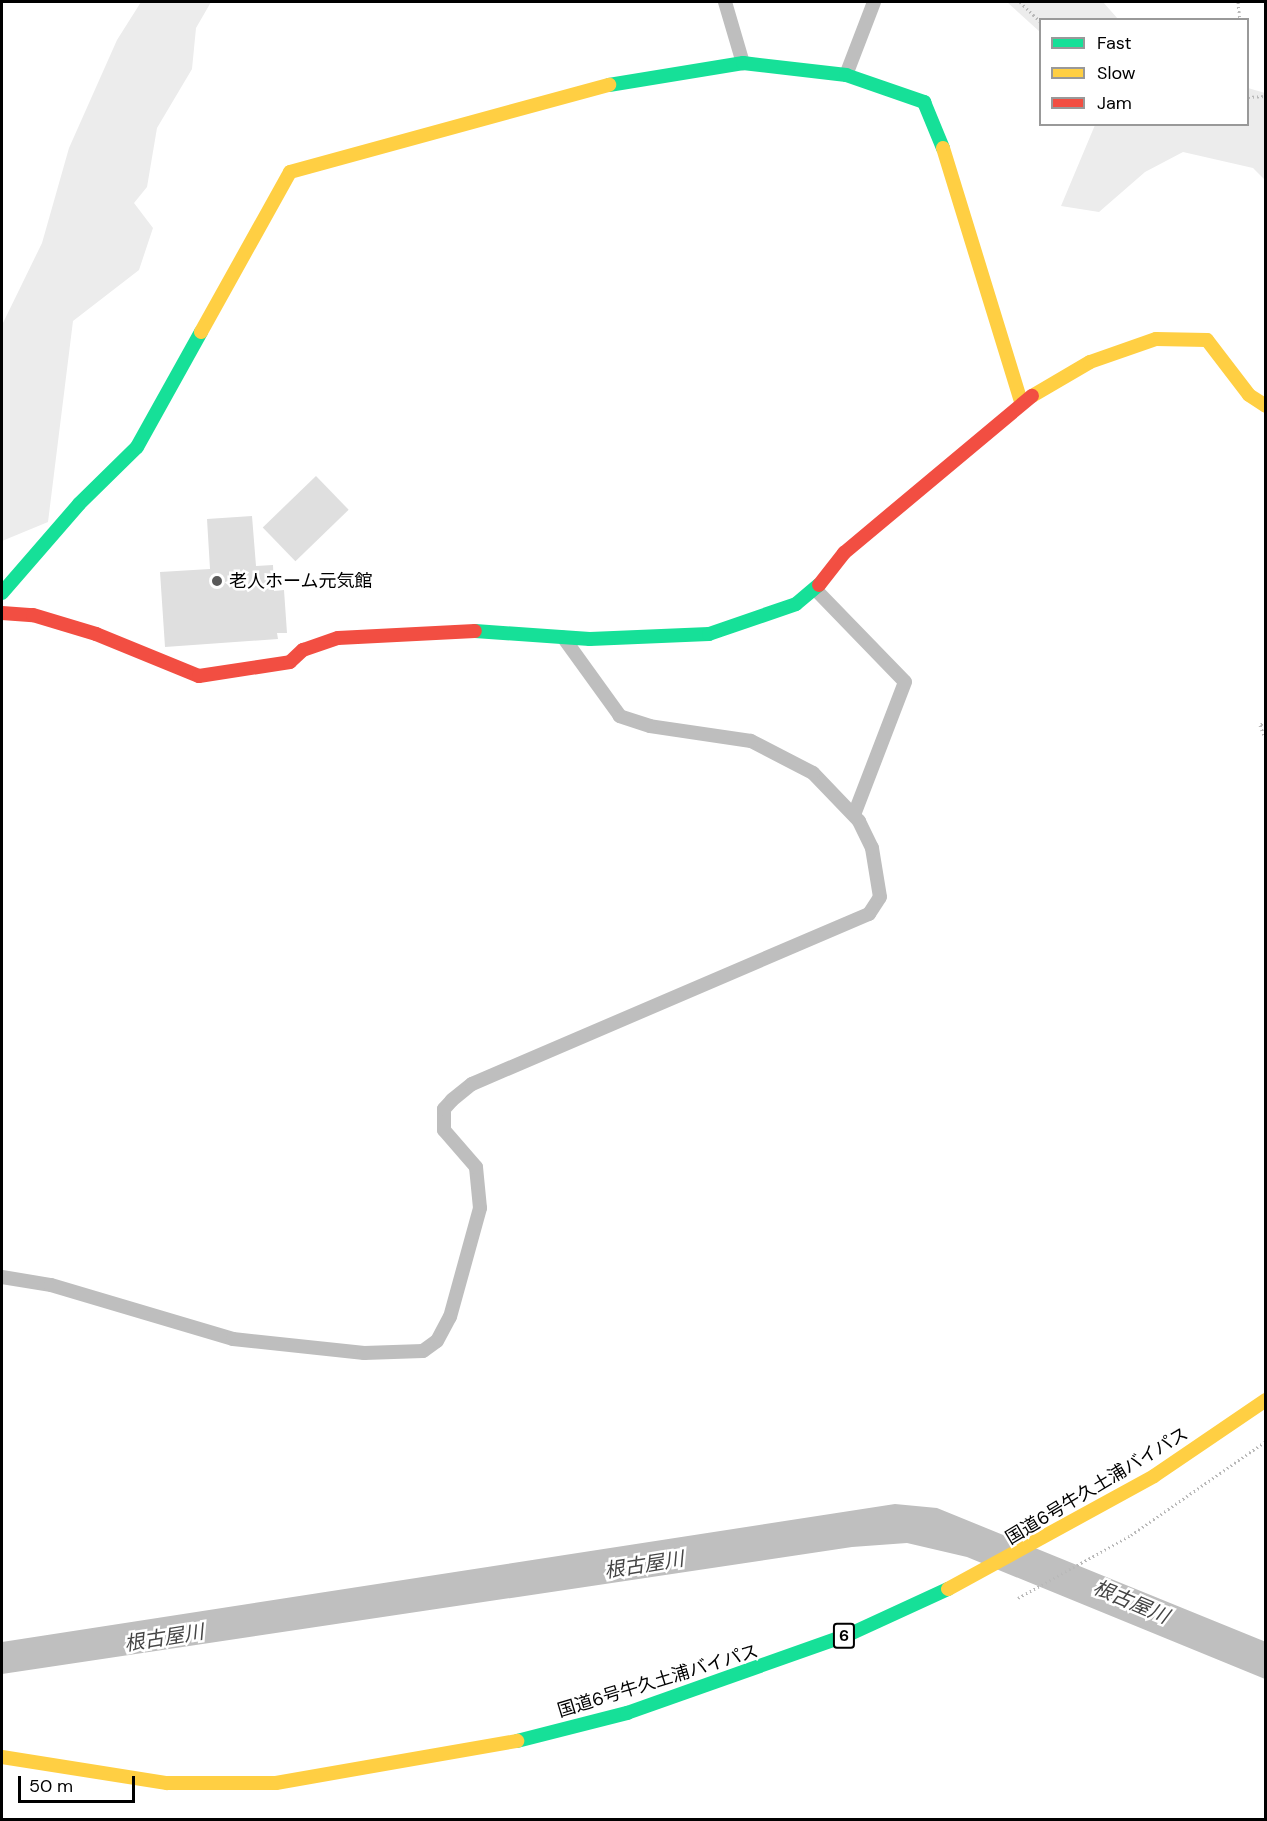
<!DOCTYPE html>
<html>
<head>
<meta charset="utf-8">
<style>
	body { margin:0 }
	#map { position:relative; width:1267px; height:1821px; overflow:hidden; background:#fff; font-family:"DM Sans","Noto Sans JP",sans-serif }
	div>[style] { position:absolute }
	.green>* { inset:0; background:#ececec }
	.water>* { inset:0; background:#bfbfbf }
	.building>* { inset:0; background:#dfdfdf; transform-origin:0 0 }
	.path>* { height:3px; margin-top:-1.5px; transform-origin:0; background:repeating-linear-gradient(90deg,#b9b9b9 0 1.5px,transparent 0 4.5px) }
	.street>* { height:14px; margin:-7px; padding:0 7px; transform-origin:7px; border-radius:7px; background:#bebebe }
	.fast>* { height:14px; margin:-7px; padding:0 7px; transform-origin:7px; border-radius:7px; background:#16e098 }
	.slow>* { height:14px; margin:-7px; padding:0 7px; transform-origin:7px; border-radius:7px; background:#ffcf43 }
	.jam>* { height:14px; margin:-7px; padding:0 7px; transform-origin:7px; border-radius:7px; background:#f24e42 }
	.dots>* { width:16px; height:16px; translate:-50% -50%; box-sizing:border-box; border:3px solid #fff; border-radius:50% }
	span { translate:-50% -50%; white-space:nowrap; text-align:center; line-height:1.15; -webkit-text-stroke:5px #fff; paint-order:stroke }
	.shield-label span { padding:2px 4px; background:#fff; border:2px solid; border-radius:4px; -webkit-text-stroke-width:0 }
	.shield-label { font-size:16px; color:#000; font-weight:700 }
	.poi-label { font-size:18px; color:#000 }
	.left { translate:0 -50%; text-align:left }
	.street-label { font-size:18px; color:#000 }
	.water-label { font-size:20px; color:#444; font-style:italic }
	.frame { position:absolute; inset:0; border:3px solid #000; pointer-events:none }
	.legend { position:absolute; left:1039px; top:18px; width:210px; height:108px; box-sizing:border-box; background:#fff; border:2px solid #999; margin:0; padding:8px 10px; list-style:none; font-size:18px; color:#000 }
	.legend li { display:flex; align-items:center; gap:12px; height:30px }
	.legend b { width:30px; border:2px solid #999 }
	.scale { position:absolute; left:18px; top:1776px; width:117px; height:27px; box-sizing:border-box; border:3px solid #000; border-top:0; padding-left:8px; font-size:18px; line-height:21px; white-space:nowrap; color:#000; -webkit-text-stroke:4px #fff; paint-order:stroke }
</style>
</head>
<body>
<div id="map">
	<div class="green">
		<div style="clip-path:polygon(141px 2px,211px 2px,196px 28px,192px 69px,157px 128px,147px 187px,134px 203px,153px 228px,139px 270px,73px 321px,48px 522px,2px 541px,2px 325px,42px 243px,69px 148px,117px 40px)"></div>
		<div style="clip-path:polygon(1007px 2px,1103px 2px,1118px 19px,1040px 20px,1040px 32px)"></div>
		<div style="clip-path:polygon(1248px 88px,1265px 93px,1265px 180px,1253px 168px,1183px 152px,1145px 172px,1099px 212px,1061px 206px,1095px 125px,1248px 124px)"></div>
	</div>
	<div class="water">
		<div style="clip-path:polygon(895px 1504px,937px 1508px,1266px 1642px,1265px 1679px,967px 1557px,907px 1543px,852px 1547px,2px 1674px,2px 1642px)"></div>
	</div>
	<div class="building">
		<div style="left:316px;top:476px;width:47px;height:74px;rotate:46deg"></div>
		<div style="clip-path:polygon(252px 516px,256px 566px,273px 565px,274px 591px,284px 590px,287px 633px,277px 633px,278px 639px,165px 647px,160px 572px,210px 569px,207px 519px)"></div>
	</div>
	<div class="path">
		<div style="left:1020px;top:2px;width:28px;rotate:44deg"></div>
		<div style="left:1238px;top:2px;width:18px;rotate:84deg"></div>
		<div style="left:1248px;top:97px;width:18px;rotate:-3deg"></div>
		<div style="left:1266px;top:721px;width:7px;rotate:146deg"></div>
		<div style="left:1260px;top:725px;width:16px;rotate:68deg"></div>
		<div style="left:1018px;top:1598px;width:129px;rotate:-29.1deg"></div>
		<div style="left:1131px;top:1535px;width:165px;rotate:-34.8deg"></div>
	</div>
	<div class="street">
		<div style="left:725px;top:2px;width:64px;rotate:73.6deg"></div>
		<div style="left:846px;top:75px;width:78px;rotate:-69deg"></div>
		<div style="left:815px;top:589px;width:129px;rotate:45.9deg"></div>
		<div style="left:905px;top:682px;width:142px;rotate:111deg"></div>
		<div style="left:2px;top:1277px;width:50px;rotate:9.3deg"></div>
		<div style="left:51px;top:1285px;width:190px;rotate:16.5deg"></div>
		<div style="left:233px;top:1339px;width:132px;rotate:6.1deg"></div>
		<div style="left:364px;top:1353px;width:59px;rotate:-1.9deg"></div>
		<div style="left:423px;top:1351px;width:17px;rotate:-36deg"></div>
		<div style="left:437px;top:1341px;width:27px;rotate:-62deg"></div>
		<div style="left:450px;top:1317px;width:113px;rotate:-74.6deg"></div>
		<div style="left:480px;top:1208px;width:41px;rotate:-95.6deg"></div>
		<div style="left:476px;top:1167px;width:49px;rotate:-130.9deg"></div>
		<div style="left:444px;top:1130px;width:21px;rotate:-90deg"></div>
		<div style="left:444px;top:1109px;width:12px;rotate:-48deg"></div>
		<div style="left:452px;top:1100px;width:26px;rotate:-39deg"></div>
		<div style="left:472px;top:1084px;width:432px;rotate:-23.2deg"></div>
		<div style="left:869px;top:914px;width:20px;rotate:-57deg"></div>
		<div style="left:880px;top:897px;width:50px;rotate:-99.3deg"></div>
		<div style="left:872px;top:848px;width:30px;rotate:-116deg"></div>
		<div style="left:859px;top:821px;width:66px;rotate:-133.8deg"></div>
		<div style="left:813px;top:773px;width:70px;rotate:-152.7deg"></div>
		<div style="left:751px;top:741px;width:102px;rotate:-171.6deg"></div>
		<div style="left:650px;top:726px;width:32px;rotate:-162deg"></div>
		<div style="left:620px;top:716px;width:97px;rotate:-125.8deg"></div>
	</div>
	<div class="fast">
		<div style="left:609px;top:85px;width:136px;rotate:-9.3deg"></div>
		<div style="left:743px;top:63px;width:104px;rotate:6.6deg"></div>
		<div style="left:846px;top:75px;width:83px;rotate:19.1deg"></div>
		<div style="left:924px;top:102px;width:50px;rotate:67.6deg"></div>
		<div style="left:2px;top:593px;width:118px;rotate:-49.1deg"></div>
		<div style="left:79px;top:504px;width:81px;rotate:-44.5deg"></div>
		<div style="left:137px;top:447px;width:132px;rotate:-60.9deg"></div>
		<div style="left:475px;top:631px;width:115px;rotate:4deg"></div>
		<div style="left:590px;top:639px;width:119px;rotate:-2.4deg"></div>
		<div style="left:709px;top:634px;width:92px;rotate:-19deg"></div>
		<div style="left:796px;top:604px;width:30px;rotate:-40deg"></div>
		<div style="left:517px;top:1741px;width:114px;rotate:-14.3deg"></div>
		<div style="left:627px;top:1713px;width:237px;rotate:-19.5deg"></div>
		<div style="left:850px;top:1634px;width:108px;rotate:-24.7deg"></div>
	</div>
	<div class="slow">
		<div style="left:943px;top:148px;width:266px;rotate:72.9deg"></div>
		<div style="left:201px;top:332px;width:183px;rotate:-60.9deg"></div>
		<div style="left:290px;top:172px;width:331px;rotate:-15.3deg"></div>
		<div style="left:1032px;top:396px;width:67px;rotate:-30.4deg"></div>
		<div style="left:1090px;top:362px;width:70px;rotate:-19.2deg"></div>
		<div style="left:1156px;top:339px;width:51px;rotate:1.1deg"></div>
		<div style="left:1207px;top:340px;width:69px;rotate:52.6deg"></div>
		<div style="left:1249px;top:395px;width:20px;rotate:33deg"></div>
		<div style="left:948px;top:1589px;width:235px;rotate:-28.7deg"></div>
		<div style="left:1154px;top:1476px;width:135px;rotate:-34.2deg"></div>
		<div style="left:2px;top:1757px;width:167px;rotate:9deg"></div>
		<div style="left:167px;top:1783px;width:109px"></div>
		<div style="left:276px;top:1783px;width:245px;rotate:-9.9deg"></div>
	</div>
	<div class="jam">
		<div style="left:819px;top:585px;width:41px;rotate:-52deg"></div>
		<div style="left:844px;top:553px;width:245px;rotate:-39.9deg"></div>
		<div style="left:2px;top:613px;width:31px;rotate:4deg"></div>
		<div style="left:33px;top:615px;width:66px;rotate:16.8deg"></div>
		<div style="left:96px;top:634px;width:111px;rotate:22.2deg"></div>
		<div style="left:199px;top:676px;width:92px;rotate:-8.7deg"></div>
		<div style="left:290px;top:662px;width:18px;rotate:-43deg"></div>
		<div style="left:303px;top:650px;width:37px;rotate:-19deg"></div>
		<div style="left:338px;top:638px;width:137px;rotate:-2.9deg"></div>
	</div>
	<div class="dots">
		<div style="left:217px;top:581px;background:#595959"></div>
	</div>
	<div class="shield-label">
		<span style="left:844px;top:1636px">6</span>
	</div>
	<div class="poi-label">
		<span class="left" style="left:229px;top:581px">老人ホーム元気館</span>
	</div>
	<div class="street-label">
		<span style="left:1097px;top:1486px;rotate:-31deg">国道6号牛久土浦バイパス</span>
		<span style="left:658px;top:1681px;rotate:-17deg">国道6号牛久土浦バイパス</span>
	</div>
	<div class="water-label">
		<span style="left:644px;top:1565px;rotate:-9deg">根古屋川</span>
		<span style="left:1131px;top:1602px;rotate:23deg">根古屋川</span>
		<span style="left:164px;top:1638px;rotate:-9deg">根古屋川</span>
	</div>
	<div class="frame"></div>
	<ul class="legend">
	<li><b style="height:8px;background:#16e098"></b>Fast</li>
	<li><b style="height:8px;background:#ffcf43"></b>Slow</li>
	<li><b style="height:8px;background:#f24e42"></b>Jam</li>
	</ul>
	<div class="scale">50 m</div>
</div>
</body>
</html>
